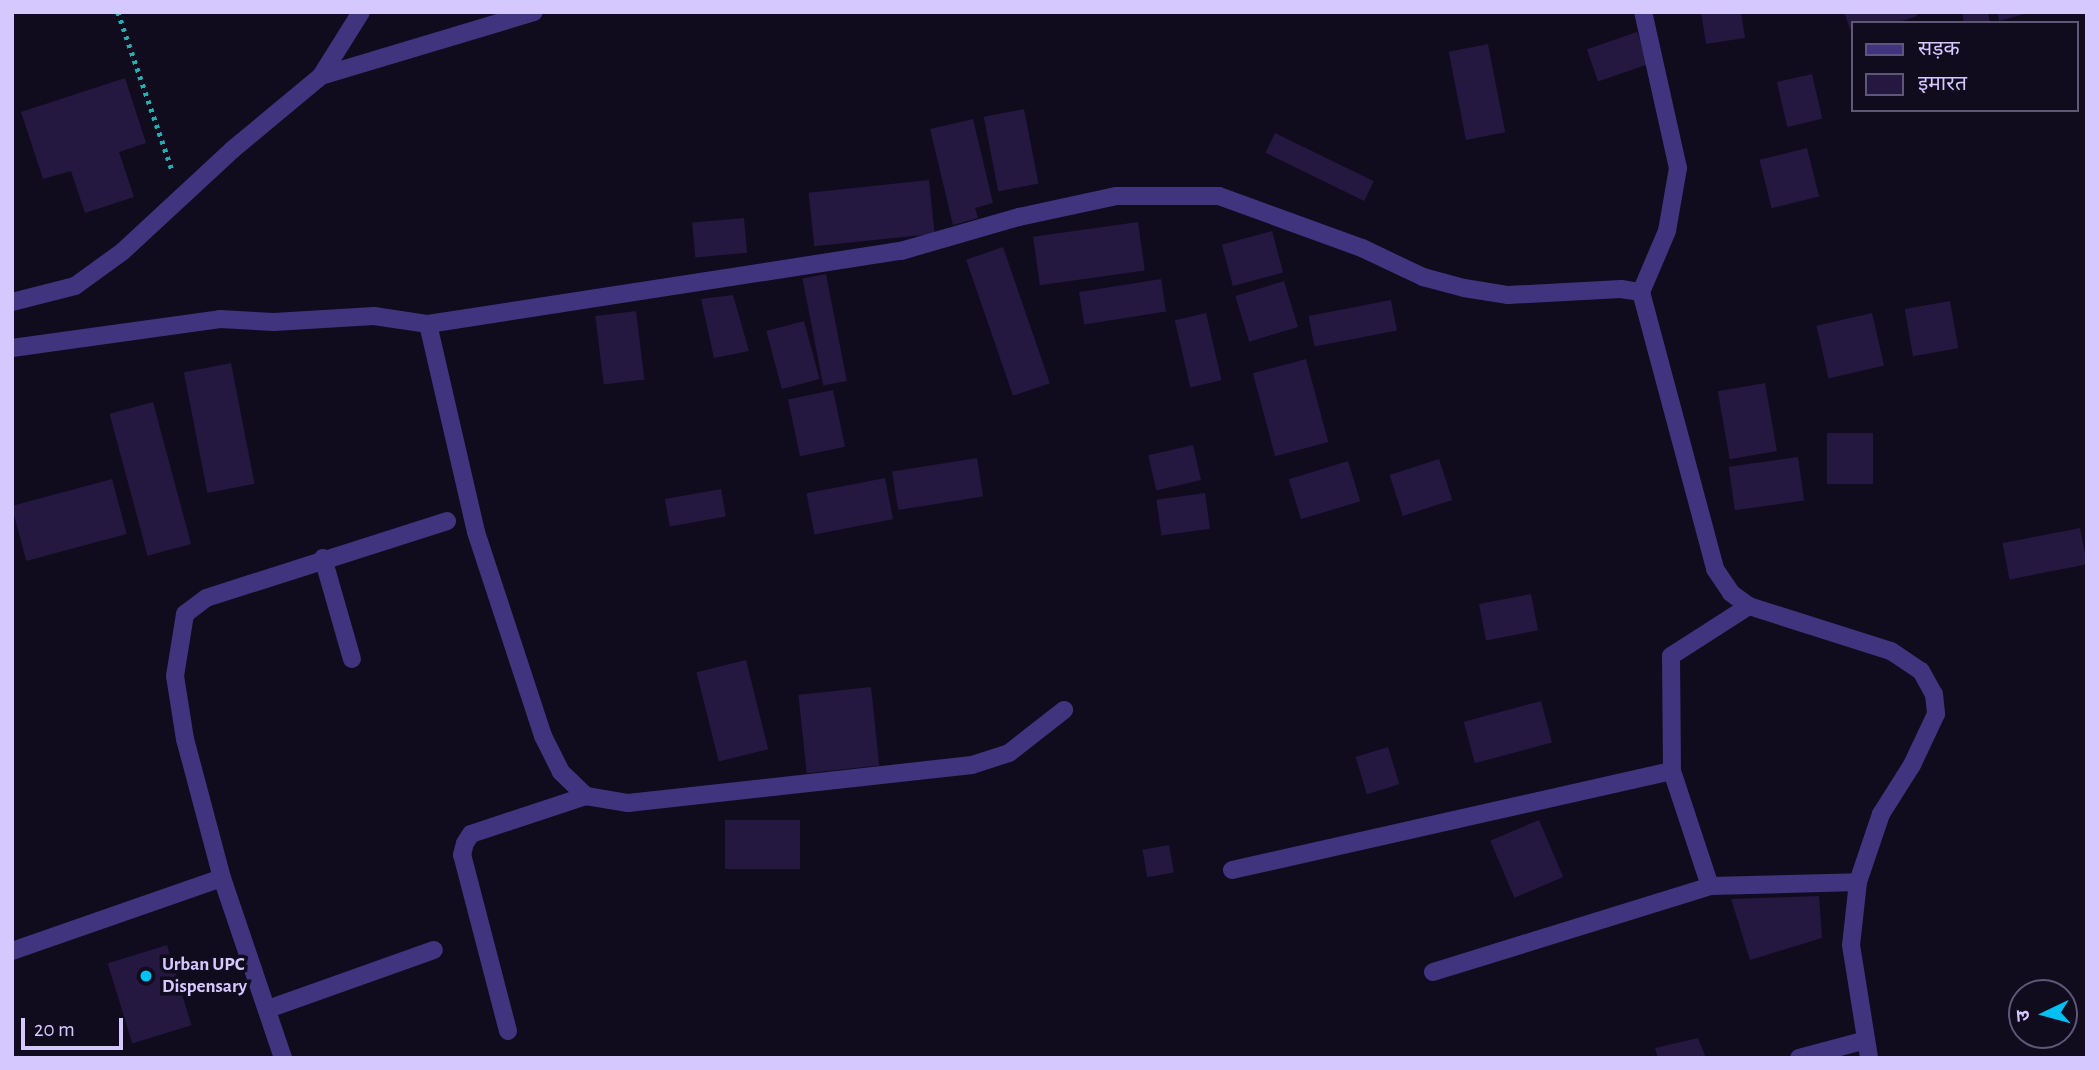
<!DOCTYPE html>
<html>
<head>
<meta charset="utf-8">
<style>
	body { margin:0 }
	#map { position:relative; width:2099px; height:1070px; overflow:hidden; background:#110b1e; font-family:"Alegreya Sans","Noto Sans Devanagari",sans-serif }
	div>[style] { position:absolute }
	.building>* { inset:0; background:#241740; transform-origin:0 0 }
	.path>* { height:4.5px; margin-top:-2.25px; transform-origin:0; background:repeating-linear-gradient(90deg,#29abb2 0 3.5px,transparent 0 8.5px) }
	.service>* { height:18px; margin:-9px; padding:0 9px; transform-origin:9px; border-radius:9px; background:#40347f }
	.minor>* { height:18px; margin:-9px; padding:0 9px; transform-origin:9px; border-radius:9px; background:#40347f }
	.dots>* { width:19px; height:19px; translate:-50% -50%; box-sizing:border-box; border:4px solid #110b1e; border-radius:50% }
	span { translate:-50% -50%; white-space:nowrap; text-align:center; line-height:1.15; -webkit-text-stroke:7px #110b1e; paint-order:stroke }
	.poi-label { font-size:19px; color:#d5c8ff; font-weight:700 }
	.left { translate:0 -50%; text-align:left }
	.frame { position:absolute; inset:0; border:14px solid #d5c8ff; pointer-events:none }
	.legend { position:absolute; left:1851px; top:21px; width:228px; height:91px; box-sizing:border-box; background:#110b1e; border:2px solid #5f5778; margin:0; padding:9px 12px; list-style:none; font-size:21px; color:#d5c8ff }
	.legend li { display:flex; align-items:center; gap:14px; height:35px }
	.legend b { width:35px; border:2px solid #5f5778 }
	.north { position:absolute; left:2008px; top:979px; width:70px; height:70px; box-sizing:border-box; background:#110b1e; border:2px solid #5f5778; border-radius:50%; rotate:265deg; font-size:19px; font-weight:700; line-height:28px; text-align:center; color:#d5c8ff }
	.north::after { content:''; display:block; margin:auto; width:24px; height:32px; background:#00bff3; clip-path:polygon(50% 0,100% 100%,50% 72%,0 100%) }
	.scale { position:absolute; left:21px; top:1018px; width:102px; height:32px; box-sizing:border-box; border:4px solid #d5c8ff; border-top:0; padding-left:9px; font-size:21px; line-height:24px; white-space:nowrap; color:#d5c8ff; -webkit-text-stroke:5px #110b1e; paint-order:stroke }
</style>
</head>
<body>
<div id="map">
	<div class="building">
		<div style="clip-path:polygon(1701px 12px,1741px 12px,1745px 38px,1706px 44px)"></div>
		<div style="clip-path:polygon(1844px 12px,1916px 12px,1917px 16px,1896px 23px,1852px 23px,1852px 34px)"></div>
		<div style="clip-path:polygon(1962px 12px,1988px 12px,1990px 23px,1964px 23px)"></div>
		<div style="clip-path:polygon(1997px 12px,2027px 12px,2028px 13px,1999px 21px)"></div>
		<div style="left:1637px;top:32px;width:34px;height:53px;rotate:71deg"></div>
		<div style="left:1488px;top:44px;width:90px;height:40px;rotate:79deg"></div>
		<div style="left:1812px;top:74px;width:46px;height:36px;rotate:77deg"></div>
		<div style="clip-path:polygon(125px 78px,146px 143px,119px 152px,134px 197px,85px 213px,71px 171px,43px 179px,21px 112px)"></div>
		<div style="left:1024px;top:109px;width:76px;height:41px;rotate:79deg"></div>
		<div style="clip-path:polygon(973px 119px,993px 203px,975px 208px,978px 218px,953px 225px,930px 129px)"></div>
		<div style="left:1275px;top:133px;width:110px;height:22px;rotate:26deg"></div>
		<div style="left:1807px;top:148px;width:50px;height:49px;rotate:76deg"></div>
		<div style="left:929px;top:180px;width:54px;height:121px;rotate:84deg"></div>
		<div style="left:744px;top:218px;width:35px;height:52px;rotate:85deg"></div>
		<div style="left:1138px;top:222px;width:49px;height:106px;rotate:82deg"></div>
		<div style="left:1272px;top:231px;width:43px;height:52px;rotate:75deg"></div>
		<div style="left:1003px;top:247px;width:144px;height:39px;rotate:71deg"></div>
		<div style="left:826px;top:274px;width:109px;height:24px;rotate:79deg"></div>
		<div style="left:1161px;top:279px;width:33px;height:83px;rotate:81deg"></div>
		<div style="left:1284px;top:281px;width:48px;height:51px;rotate:73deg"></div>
		<div style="clip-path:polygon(733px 295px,749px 351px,714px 358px,701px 299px)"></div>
		<div style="left:1391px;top:300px;width:31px;height:84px;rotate:79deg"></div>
		<div style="left:1950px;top:301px;width:48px;height:46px;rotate:80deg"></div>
		<div style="left:636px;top:311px;width:69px;height:41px;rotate:83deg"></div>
		<div style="left:1206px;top:313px;width:69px;height:32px;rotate:77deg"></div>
		<div style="left:1872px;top:313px;width:54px;height:57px;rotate:77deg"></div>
		<div style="left:804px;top:321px;width:60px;height:39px;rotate:75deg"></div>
		<div style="left:1306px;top:359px;width:86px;height:55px;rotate:75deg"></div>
		<div style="left:231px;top:363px;width:123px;height:48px;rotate:79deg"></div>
		<div style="left:1765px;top:383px;width:69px;height:48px;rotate:80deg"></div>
		<div style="left:833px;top:390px;width:58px;height:46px;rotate:78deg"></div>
		<div style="left:153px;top:402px;width:147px;height:45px;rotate:75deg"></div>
		<div style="left:1827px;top:433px;width:46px;height:51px"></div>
		<div style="left:1193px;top:445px;width:36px;height:46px;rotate:77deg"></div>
		<div style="left:1798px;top:457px;width:44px;height:70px;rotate:82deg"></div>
		<div style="left:977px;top:458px;width:39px;height:86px;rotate:81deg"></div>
		<div style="left:1439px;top:459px;width:43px;height:52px;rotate:72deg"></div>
		<div style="left:1348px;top:461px;width:42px;height:62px;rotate:73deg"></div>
		<div style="left:885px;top:478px;width:42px;height:80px;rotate:79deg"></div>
		<div style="left:112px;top:479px;width:57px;height:104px;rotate:75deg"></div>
		<div style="left:721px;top:489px;width:28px;height:57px;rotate:80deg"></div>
		<div style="left:1205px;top:493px;width:36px;height:49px;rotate:82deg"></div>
		<div style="left:2080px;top:528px;width:37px;height:79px;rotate:79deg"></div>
		<div style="left:1531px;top:594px;width:37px;height:53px;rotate:79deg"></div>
		<div style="left:746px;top:660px;width:92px;height:51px;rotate:76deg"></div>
		<div style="left:871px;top:687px;width:79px;height:73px;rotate:84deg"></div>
		<div style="left:1541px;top:701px;width:43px;height:80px;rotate:75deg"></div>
		<div style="left:1388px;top:747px;width:39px;height:34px;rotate:73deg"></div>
		<div style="left:800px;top:820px;width:49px;height:75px;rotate:90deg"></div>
		<div style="left:1539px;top:820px;width:62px;height:53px;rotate:67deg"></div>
		<div style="left:1169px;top:845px;width:28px;height:27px;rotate:80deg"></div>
		<div style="clip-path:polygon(1819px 896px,1822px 938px,1750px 960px,1731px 899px)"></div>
		<div style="left:167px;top:945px;width:84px;height:62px;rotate:73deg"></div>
		<div style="clip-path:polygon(1698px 1038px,1706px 1058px,1658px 1058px,1655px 1048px)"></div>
	</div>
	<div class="path">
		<div style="left:118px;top:12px;width:167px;rotate:71.1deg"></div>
	</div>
	<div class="service">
		<div style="left:321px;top:76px;width:222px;rotate:-16.7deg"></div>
		<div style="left:12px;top:302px;width:65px;rotate:-14.3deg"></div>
		<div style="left:75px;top:286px;width:58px;rotate:-35.9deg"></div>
		<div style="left:122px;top:252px;width:150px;rotate:-42.8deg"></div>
		<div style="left:232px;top:150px;width:116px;rotate:-39.7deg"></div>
		<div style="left:321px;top:76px;width:75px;rotate:-58deg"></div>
	</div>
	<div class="minor">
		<div style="left:1641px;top:292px;width:66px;rotate:-66.9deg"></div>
		<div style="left:1667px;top:231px;width:64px;rotate:-80.1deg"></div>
		<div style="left:1678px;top:168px;width:160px;rotate:-102.6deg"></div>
		<div style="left:428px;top:324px;width:213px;rotate:77deg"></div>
		<div style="left:476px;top:532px;width:215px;rotate:71.8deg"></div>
		<div style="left:543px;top:736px;width:40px;rotate:63.4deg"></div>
		<div style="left:561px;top:772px;width:35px;rotate:44deg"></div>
		<div style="left:586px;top:796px;width:43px;rotate:9.5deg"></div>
		<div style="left:628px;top:803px;width:346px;rotate:-6.3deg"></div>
		<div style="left:972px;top:765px;width:39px;rotate:-18deg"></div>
		<div style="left:1009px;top:753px;width:70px;rotate:-38deg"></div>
		<div style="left:12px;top:348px;width:210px;rotate:-7.9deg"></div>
		<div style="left:220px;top:319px;width:54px;rotate:3.2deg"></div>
		<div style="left:274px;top:322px;width:100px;rotate:-3.4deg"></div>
		<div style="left:374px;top:316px;width:55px;rotate:8.4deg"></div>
		<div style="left:428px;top:324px;width:479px;rotate:-8.8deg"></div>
		<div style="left:901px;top:251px;width:123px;rotate:-16.1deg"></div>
		<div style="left:1019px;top:217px;width:99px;rotate:-12.2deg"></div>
		<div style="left:1116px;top:196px;width:103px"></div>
		<div style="left:1219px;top:196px;width:152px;rotate:20deg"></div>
		<div style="left:1362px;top:248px;width:68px;rotate:25.4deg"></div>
		<div style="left:1423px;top:277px;width:42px;rotate:15deg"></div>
		<div style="left:1464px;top:288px;width:45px;rotate:9deg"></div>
		<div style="left:1508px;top:295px;width:113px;rotate:-3deg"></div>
		<div style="left:1621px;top:289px;width:20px;rotate:9deg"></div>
		<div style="left:1641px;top:292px;width:287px;rotate:75deg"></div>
		<div style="left:1715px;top:569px;width:29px;rotate:56deg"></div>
		<div style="left:1731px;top:593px;width:22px;rotate:36deg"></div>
		<div style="left:1749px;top:606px;width:149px;rotate:17.6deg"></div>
		<div style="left:1891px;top:651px;width:36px;rotate:34deg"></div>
		<div style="left:1921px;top:671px;width:26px;rotate:61deg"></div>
		<div style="left:1934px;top:694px;width:20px;rotate:84deg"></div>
		<div style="left:1936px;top:714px;width:56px;rotate:115.2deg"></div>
		<div style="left:1912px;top:765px;width:58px;rotate:122.3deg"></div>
		<div style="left:1881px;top:814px;width:72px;rotate:108.7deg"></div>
		<div style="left:1858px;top:882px;width:63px;rotate:96.3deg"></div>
		<div style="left:1851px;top:945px;width:114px;rotate:80.9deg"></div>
		<div style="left:323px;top:558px;width:105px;rotate:74deg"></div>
		<div style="left:1232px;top:870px;width:451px;rotate:-12.7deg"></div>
		<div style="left:1710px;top:886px;width:121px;rotate:-108.3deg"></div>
		<div style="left:1672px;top:771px;width:115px;rotate:-90.5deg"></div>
		<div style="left:1671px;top:656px;width:93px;rotate:-32.7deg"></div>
		<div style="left:12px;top:951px;width:222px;rotate:-19.2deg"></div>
		<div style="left:1433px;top:972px;width:290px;rotate:-17.2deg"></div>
		<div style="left:1710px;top:886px;width:148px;rotate:-1.5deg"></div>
		<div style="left:268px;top:1009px;width:176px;rotate:-19.6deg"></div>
		<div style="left:508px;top:1031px;width:182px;rotate:-104.6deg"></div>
		<div style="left:462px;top:855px;width:12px;rotate:-76deg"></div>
		<div style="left:465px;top:843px;width:11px;rotate:-56deg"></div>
		<div style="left:471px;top:834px;width:121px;rotate:-18.3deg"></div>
		<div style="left:283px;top:1058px;width:190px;rotate:-108.7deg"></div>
		<div style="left:222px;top:878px;width:144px;rotate:-104.9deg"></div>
		<div style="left:185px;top:739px;width:64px;rotate:-99deg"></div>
		<div style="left:175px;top:676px;width:63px;rotate:-80.8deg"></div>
		<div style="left:185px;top:614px;width:26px;rotate:-37deg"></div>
		<div style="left:206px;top:598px;width:253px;rotate:-17.7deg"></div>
		<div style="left:1799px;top:1058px;width:69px;rotate:-15deg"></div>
	</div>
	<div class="dots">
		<div style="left:146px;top:976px;background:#00bff3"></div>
	</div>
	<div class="poi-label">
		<span class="left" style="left:162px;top:976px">Urban UPC<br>Dispensary</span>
	</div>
	<div class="frame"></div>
	<ul class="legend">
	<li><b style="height:9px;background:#40347f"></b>सड़क</li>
	<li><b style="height:19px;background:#241740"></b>इमारत</li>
	</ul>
	<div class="north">उ</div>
	<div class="scale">20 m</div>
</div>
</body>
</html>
